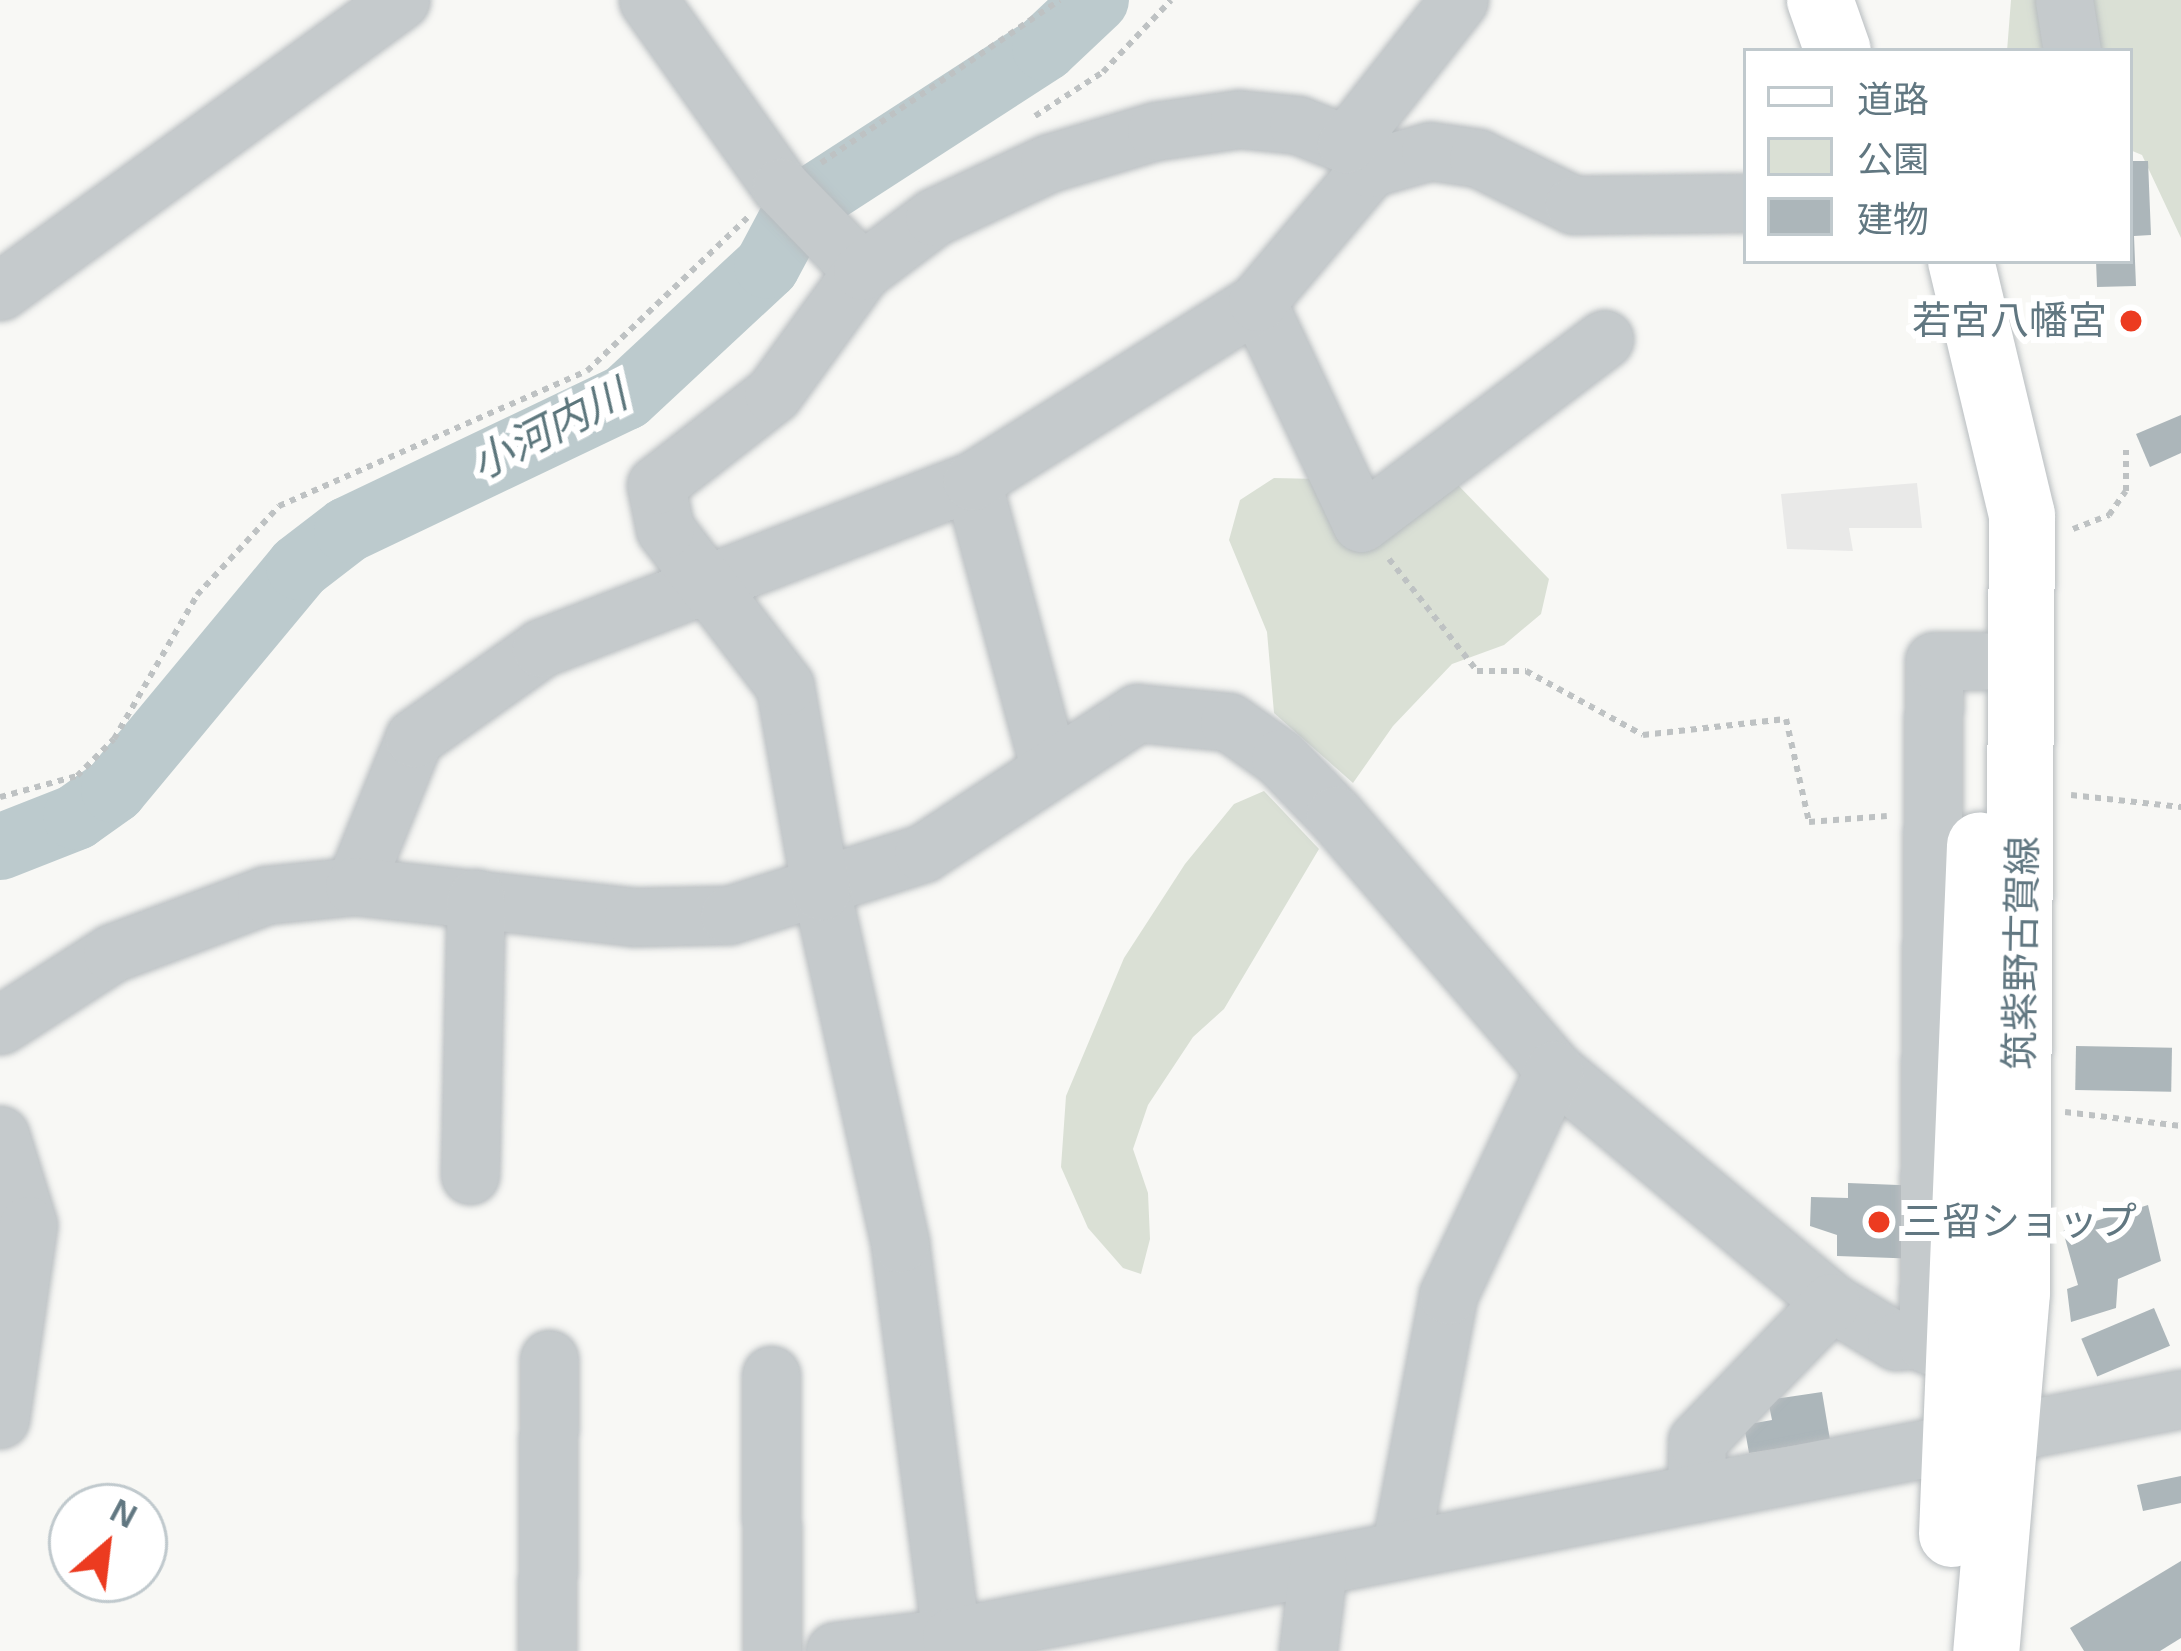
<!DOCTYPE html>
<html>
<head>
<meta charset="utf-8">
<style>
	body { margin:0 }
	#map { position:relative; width:2181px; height:1651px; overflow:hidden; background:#f8f8f5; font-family:Arial,"Noto Sans JP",sans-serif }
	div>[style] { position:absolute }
	.built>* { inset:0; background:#e9e9e8 }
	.green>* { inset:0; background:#dae0d5 }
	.river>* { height:66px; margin:-33px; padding:0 33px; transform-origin:33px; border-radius:33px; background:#bccacd }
	.building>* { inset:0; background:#acb6ba; transform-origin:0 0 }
	.path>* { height:6px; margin-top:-3px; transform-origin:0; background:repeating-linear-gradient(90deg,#bec2c3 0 6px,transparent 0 12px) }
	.roads { filter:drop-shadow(0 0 3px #b8bdc0) drop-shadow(0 0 3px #b8bdc0) }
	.minor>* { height:57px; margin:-28.5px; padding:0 28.5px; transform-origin:28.5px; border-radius:28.5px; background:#c5cacc }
	.major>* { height:66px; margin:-33px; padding:0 33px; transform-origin:33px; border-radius:33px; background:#fff }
	.dots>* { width:33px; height:33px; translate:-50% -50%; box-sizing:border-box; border:6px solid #fff; border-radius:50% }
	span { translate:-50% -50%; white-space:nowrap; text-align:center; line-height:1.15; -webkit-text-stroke:12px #fff; paint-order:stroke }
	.poi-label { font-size:39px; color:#617781 }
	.right { translate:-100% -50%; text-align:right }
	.left { translate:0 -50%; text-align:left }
	.street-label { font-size:39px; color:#617781 }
	.water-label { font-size:42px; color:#5c767c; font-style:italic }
	.legend { position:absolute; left:1743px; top:48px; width:390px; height:216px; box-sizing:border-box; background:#fff; border:3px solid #c0c9cd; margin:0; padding:15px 21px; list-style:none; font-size:36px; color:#617781 }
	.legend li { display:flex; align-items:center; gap:24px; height:60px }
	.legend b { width:60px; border:3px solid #c0c9cd }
	.north { position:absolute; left:48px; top:1483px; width:120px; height:120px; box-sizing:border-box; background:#fff; border:3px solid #c0c9cd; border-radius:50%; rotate:28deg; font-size:33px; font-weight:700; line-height:48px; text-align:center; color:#617781 }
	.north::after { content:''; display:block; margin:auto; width:42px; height:54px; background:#ec3b20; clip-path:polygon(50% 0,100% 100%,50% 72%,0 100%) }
</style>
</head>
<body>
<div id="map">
	<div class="built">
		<div style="clip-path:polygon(1917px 483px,1922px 528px,1849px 528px,1853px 551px,1787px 549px,1781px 494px)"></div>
	</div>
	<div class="green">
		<div style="clip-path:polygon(2011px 0,2181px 0,2181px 238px,2142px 155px,2130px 150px,2130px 51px,2007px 51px)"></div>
		<div style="clip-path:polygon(1274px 478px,1455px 482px,1549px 579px,1541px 614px,1504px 645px,1452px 664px,1393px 726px,1353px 783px,1274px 713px,1267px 632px,1229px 540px,1240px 500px)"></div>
		<div style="clip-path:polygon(1264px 791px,1319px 849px,1224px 1009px,1193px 1037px,1148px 1105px,1133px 1149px,1148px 1193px,1150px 1239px,1141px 1274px,1123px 1268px,1088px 1228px,1061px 1167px,1066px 1096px,1124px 958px,1185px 864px,1234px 804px)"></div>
	</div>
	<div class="river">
		<div style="left:0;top:847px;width:82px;rotate:-21.5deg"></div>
		<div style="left:76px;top:817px;width:47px;rotate:-35.4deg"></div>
		<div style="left:114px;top:790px;width:290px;rotate:-50.3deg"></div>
		<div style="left:299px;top:567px;width:61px;rotate:-37.6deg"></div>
		<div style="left:347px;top:530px;width:309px;rotate:-25.5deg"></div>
		<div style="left:626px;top:397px;width:192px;rotate:-42.9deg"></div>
		<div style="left:767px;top:266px;width:66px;rotate:-61.9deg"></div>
		<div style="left:798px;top:208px;width:294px;rotate:-32.9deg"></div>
		<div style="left:1045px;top:48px;width:70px;rotate:-43.3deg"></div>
	</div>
	<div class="building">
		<div style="clip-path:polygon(2130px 161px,2148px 161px,2151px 235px,2134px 236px,2136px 286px,2097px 287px,2096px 261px,2130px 261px)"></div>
		<div style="clip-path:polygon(2181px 415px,2181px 453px,2150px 467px,2136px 434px)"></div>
		<div style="left:2076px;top:1046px;width:96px;height:44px;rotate:1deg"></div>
		<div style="clip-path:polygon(1848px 1183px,1923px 1186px,1921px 1259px,1837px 1256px,1837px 1235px,1810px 1226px,1811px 1197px,1848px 1198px)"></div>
		<div style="clip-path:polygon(2148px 1205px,2161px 1261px,2118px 1279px,2116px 1308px,2071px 1322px,2067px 1289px,2078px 1285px,2063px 1231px)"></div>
		<div style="left:2154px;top:1308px;width:41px;height:79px;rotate:67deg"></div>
		<div style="clip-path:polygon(1822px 1392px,1830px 1440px,1749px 1453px,1744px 1425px,1772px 1420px,1768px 1400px)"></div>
		<div style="clip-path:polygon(2181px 1476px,2181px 1503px,2143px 1511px,2137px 1485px)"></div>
		<div style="clip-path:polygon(2181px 1561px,2181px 1638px,2160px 1651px,2084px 1651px,2070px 1628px)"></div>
	</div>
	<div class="path">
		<div style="left:1035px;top:116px;width:81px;rotate:-32.9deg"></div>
		<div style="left:1103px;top:72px;width:99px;rotate:-46.6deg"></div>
		<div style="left:821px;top:163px;width:289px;rotate:-34.3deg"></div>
		<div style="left:2073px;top:529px;width:39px;rotate:-21deg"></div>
		<div style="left:2109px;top:515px;width:29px;rotate:-55deg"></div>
		<div style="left:2126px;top:491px;width:41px;rotate:-90deg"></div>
		<div style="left:1389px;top:559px;width:142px;rotate:51.8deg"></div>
		<div style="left:1477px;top:671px;width:49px"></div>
		<div style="left:1526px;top:671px;width:133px;rotate:28.7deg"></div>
		<div style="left:1643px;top:735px;width:144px;rotate:-6.4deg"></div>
		<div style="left:1786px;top:719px;width:106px;rotate:77.4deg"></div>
		<div style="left:1809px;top:822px;width:78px;rotate:-4.4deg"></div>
		<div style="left:2071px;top:795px;width:111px;rotate:6.2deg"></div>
		<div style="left:0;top:797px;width:80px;rotate:-15.3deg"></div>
		<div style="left:77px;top:776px;width:52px;rotate:-45deg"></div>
		<div style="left:114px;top:739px;width:166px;rotate:-60deg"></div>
		<div style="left:197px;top:595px;width:121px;rotate:-47.3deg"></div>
		<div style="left:279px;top:506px;width:336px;rotate:-23.7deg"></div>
		<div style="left:587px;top:371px;width:223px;rotate:-43.7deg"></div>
		<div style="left:2065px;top:1112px;width:117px;rotate:6.9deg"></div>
	</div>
	<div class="roads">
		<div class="minor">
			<div style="left:648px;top:0;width:229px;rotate:54.6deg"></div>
			<div style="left:781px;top:187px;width:117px;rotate:46deg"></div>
			<div style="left:2064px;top:0;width:52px;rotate:81.1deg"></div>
			<div style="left:0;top:291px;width:495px;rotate:-36deg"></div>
			<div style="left:1257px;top:302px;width:244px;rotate:64.8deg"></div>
			<div style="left:1361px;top:523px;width:305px;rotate:-37.1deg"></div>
			<div style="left:972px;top:481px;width:295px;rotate:74.9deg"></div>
			<div style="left:354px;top:886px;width:160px;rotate:-67.9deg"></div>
			<div style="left:414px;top:738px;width:156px;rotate:-35.3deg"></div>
			<div style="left:541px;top:648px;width:462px;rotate:-21.2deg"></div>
			<div style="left:972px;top:481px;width:337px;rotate:-32.1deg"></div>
			<div style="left:1257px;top:302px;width:175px;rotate:-49.9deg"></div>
			<div style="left:1370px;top:168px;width:62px;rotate:-15.8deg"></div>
			<div style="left:1430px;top:151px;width:49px;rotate:8.3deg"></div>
			<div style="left:1478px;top:158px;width:107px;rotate:26.1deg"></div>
			<div style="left:1574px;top:205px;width:172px;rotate:-0.7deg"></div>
			<div style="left:0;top:1025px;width:133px;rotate:-32.7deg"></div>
			<div style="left:112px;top:953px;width:165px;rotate:-20.6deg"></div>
			<div style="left:266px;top:895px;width:88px;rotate:-5.8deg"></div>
			<div style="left:354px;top:886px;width:281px;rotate:6.3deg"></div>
			<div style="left:633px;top:917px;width:96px;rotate:-1.2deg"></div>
			<div style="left:729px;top:915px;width:204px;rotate:-17.7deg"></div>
			<div style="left:923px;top:853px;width:256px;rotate:-33.2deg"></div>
			<div style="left:1137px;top:713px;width:92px;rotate:5.6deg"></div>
			<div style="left:1229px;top:722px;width:62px;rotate:35.2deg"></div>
			<div style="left:1280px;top:758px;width:79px;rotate:46deg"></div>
			<div style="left:1335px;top:815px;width:336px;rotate:49.3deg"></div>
			<div style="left:1554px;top:1070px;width:361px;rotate:39.9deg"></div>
			<div style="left:1831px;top:1302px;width:76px;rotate:31deg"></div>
			<div style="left:1896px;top:1341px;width:63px;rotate:-3.6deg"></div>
			<div style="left:0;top:1135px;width:94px;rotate:72.7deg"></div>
			<div style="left:28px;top:1225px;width:196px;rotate:98.2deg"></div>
			<div style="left:470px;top:1175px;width:277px;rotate:-88.8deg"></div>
			<div style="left:1928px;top:1345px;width:684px;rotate:-89.5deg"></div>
			<div style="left:1934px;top:661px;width:47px"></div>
			<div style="left:771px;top:1375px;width:276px;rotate:89.8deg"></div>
			<div style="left:1696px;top:1493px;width:52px;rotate:-88.9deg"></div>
			<div style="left:1697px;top:1441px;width:193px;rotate:-46deg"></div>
			<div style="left:1400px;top:1550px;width:259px;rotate:-79.3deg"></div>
			<div style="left:1448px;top:1295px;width:249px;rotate:-64.8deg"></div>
			<div style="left:951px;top:1637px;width:397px;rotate:-97.4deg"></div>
			<div style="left:900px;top:1243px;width:361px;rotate:-102.6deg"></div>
			<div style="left:821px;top:891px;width:208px;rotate:-100deg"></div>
			<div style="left:785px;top:686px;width:198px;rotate:-127.4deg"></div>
			<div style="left:665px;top:529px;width:45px;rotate:-101.6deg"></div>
			<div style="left:656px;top:485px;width:148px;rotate:-37.9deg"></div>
			<div style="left:773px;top:394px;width:152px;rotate:-54.1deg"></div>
			<div style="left:862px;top:271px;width:90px;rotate:-36.9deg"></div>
			<div style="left:934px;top:217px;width:127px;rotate:-25.2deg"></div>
			<div style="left:1049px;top:163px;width:112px;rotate:-16.7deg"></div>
			<div style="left:1156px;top:131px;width:84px;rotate:-8.2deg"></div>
			<div style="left:1239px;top:119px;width:59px;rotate:5.8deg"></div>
			<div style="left:1298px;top:125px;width:52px;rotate:21.6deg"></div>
			<div style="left:1346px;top:144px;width:183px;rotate:-51.9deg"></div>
			<div style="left:547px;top:1651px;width:292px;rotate:-89.6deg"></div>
			<div style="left:835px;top:1651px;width:117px;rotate:-6.9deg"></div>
			<div style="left:951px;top:1637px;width:1253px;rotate:-10.95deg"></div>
			<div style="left:1308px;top:1651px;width:85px;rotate:-83.2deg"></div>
		</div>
		<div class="major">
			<div style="left:1820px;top:0;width:54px;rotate:70.6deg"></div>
			<div style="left:1961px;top:261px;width:261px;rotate:76.5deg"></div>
			<div style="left:2022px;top:515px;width:778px;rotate:90.37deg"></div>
			<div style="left:2017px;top:1293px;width:359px;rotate:94.9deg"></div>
			<div style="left:1952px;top:1534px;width:689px;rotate:-87.67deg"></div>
		</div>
	</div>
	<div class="dots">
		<div style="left:2131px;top:321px;background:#ec3b20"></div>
		<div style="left:1879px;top:1222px;background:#ec3b20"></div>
	</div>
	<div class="poi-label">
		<span class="right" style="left:2107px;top:321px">若宮八幡宮</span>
		<span class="left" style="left:1903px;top:1222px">三留ショップ</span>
	</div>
	<div class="street-label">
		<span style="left:2022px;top:953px;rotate:-89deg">筑紫野古賀線</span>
	</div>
	<div class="water-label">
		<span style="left:549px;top:430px;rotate:-27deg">小河内川</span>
	</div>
	<ul class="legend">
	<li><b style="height:15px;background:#fff"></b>道路</li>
	<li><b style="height:33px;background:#dae0d5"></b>公園</li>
	<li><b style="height:33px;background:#acb6ba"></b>建物</li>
	</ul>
	<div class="north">N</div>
</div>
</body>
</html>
